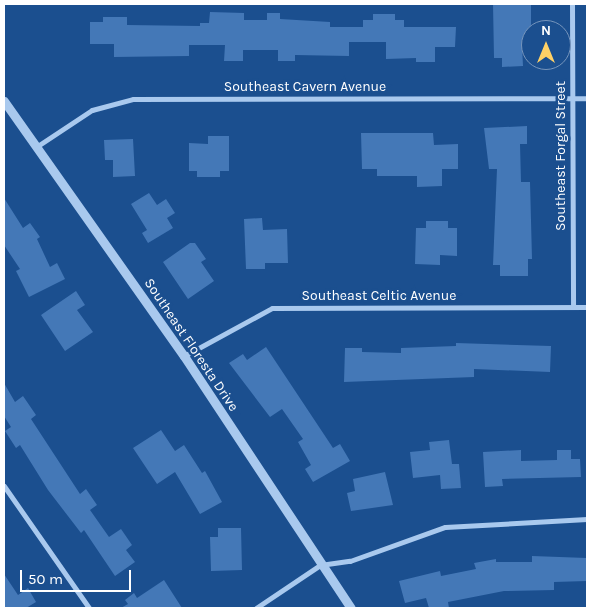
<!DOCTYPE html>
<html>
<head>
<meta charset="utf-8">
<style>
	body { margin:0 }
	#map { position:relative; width:591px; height:612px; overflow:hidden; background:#1b4f8f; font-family:Karla,sans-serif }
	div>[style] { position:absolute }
	.building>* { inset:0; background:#4478b7 }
	.minor>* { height:5px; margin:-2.5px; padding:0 2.5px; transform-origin:2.5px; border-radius:2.5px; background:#a9c9ee }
	.tertiary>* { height:9px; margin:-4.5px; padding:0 4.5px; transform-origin:4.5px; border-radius:4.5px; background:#a9c9ee }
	span { translate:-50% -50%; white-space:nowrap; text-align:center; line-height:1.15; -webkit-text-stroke:5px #1b4f8f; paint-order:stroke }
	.street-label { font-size:14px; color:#fff }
	.frame { position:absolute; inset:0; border:5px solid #fff; pointer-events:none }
	.north { position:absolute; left:521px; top:20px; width:50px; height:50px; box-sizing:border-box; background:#1b4f8f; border:1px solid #7695bc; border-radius:50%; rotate:0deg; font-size:14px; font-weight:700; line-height:20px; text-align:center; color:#fff }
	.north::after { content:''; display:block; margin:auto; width:18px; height:22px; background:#ffd166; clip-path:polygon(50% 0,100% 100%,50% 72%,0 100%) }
	.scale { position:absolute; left:20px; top:570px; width:111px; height:22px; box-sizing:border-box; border:2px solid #fff; border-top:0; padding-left:6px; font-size:15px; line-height:18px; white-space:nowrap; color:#fff; -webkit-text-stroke:4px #1b4f8f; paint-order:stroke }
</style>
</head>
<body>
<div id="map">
	<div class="building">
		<div style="clip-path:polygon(493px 4px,531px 4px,531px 46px,522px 46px,523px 66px,502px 67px,502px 58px,494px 58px)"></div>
		<div style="clip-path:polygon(210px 12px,244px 13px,244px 20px,267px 20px,267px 13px,280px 13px,280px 19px,330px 22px,330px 27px,363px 27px,363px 20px,373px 20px,373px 14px,395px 14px,395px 20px,404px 20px,404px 27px,456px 27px,455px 47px,435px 47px,435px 62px,416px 62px,416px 58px,386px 59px,386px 42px,349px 42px,349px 56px,295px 55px,295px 61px,278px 61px,278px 50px,243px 50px,243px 61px,224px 61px,225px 45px,189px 45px,189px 56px,114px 57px,114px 44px,90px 44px,90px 22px,103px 22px,103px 17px,127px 17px,127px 25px,200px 26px,200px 23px,209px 23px)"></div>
		<div style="clip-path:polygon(527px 126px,527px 144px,520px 144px,521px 182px,530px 182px,532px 259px,528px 259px,528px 276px,500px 276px,500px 265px,493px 265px,497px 169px,489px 169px,484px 128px)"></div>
		<div style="clip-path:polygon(361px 133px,433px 133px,434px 145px,458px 144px,458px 169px,442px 169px,442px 186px,417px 187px,417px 176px,377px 176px,377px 169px,362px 169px)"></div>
		<div style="clip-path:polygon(208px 136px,229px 136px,229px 171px,220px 171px,220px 177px,197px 177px,197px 171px,189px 171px,189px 143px,208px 144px)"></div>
		<div style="clip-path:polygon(133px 139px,135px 176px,113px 177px,113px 160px,105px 160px,104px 140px)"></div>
		<div style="clip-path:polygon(149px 193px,157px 205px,166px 199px,175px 213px,167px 218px,173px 228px,148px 243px,142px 233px,147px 230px,131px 204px)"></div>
		<div style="clip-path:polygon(4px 198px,23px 228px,30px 223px,40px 237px,37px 239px,50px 267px,57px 263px,65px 279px,29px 297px,16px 271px,20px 269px,4px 245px)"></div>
		<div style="clip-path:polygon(262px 218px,263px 230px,287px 229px,288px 263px,265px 263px,265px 269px,246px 269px,244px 219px)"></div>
		<div style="clip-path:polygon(426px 221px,448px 221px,448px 228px,457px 228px,457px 256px,440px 255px,440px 265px,415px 264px,416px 228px,426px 228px)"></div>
		<div style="clip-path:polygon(190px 243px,195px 243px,206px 259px,201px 262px,214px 281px,188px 299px,163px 262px)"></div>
		<div style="clip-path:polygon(76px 291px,85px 305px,77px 310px,93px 332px,65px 351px,41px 315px)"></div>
		<div style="clip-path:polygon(456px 343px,551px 346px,550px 372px,474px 369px,474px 377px,344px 382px,345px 348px,362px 348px,362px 352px,401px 353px,401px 348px,456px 346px)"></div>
		<div style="clip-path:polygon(266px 347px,333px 448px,340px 444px,350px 461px,313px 482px,305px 469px,311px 465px,298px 442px,303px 439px,282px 409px,270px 417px,229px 363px,243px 354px,247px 360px)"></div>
		<div style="clip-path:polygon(4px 383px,15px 402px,23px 396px,36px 415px,31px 419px,80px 494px,86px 489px,97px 505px,90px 510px,109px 537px,121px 529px,132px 545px,126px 550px,135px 562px,115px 576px,84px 530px,81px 533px,48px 490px,20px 445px,16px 448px,5px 431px,11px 427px,4px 416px)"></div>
		<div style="clip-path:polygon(161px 430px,175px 451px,184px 445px,202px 473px,205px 471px,222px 502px,200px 514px,175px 472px,157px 484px,133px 448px)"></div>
		<div style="clip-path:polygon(449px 440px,452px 464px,459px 464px,461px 488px,441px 489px,440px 475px,413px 478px,410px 452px,430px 450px,429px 442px)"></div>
		<div style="clip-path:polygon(521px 450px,521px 461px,557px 460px,557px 450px,571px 450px,571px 459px,580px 459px,581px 477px,502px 479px,503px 486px,485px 487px,483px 452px)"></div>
		<div style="clip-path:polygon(385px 472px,393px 505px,351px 511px,347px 493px,355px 491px,353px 479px)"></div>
		<div style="clip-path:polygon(218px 528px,241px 528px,242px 570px,211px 571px,210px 537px,218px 537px)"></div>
		<div style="clip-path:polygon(532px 556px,587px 558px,587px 581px,554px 582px,554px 590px,504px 591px,448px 602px,449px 608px,429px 608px,426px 598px,405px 603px,399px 581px,440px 571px,441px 576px,476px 569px,474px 563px,496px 559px,496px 562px,532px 562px)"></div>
		<div style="clip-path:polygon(4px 574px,18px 595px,28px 588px,36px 602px,26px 608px,4px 608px)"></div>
		<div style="clip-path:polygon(164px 580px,182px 608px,121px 608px,128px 604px,125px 600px,134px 593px,137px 598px)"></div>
	</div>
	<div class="minor">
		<div style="left:572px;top:4px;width:303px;rotate:89.8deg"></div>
		<div style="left:36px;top:147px;width:67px;rotate:-33.5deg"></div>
		<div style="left:92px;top:110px;width:42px;rotate:-15deg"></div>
		<div style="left:133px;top:99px;width:454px;rotate:-0.1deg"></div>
		<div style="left:184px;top:356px;width:100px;rotate:-28.6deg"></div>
		<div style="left:272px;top:308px;width:315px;rotate:-0.2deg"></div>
		<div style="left:4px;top:486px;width:149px;rotate:55.1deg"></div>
		<div style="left:256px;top:608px;width:77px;rotate:-33.9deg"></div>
		<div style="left:320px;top:565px;width:30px;rotate:-8deg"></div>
		<div style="left:350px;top:561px;width:101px;rotate:-19.7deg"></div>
		<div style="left:445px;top:527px;width:142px;rotate:-3.2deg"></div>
	</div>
	<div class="tertiary">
		<div style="left:4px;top:101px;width:312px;rotate:54.8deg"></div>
		<div style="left:184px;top:356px;width:302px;rotate:56.5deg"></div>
	</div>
	<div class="street-label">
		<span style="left:305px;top:87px">Southeast Cavern Avenue</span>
		<span style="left:561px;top:156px;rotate:-90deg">Southeast Forgal Street</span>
		<span style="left:379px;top:296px">Southeast Celtic Avenue</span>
		<span style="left:191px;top:345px;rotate:56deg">Southeast Floresta Drive</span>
	</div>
	<div class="frame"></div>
	<div class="north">N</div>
	<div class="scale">50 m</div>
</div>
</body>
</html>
